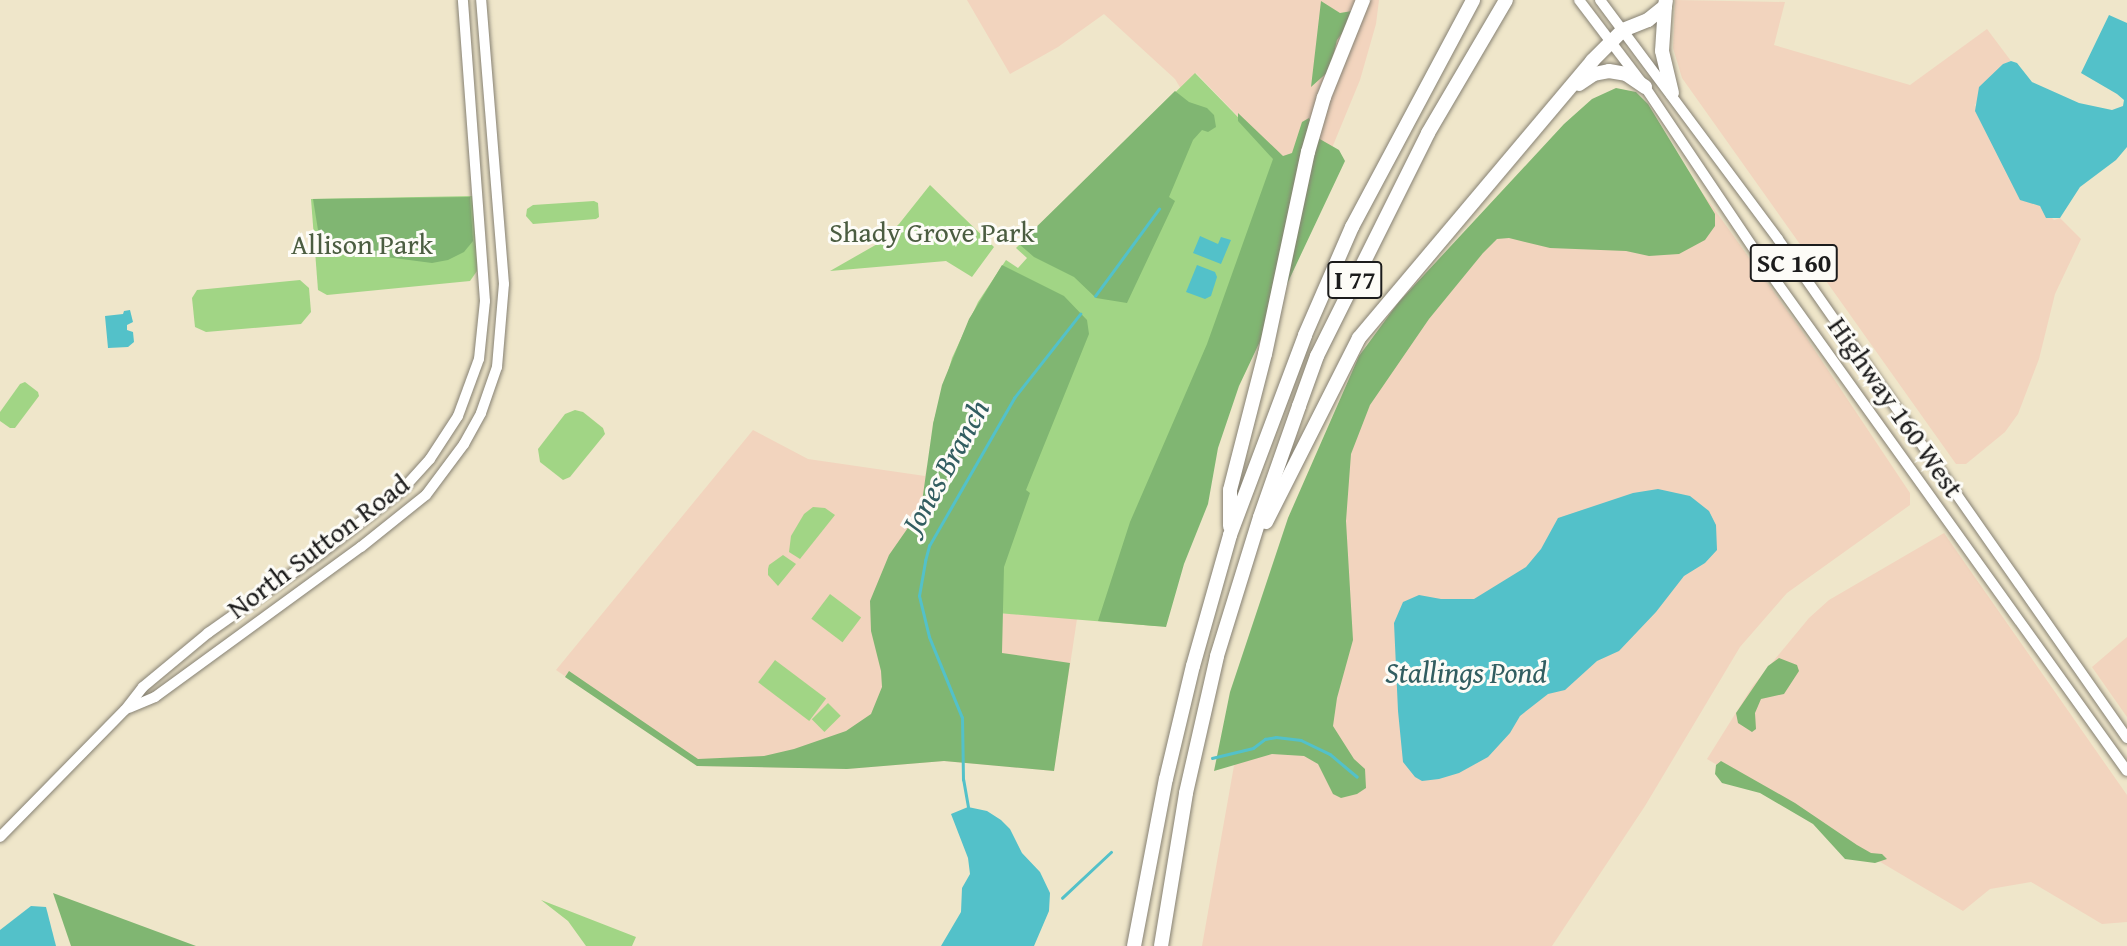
<!DOCTYPE html>
<html>
<head>
<meta charset="utf-8">
<style>
	body { margin:0 }
	#map { position:relative; width:2127px; height:946px; overflow:hidden; background:#efe6ca; font-family:"Gentium Book Plus",serif }
	div>[style] { position:absolute }
	.built>* { inset:0; background:#f2d4be }
	.green>* { inset:0; background:#a1d585; transform-origin:0 0 }
	.forest>* { inset:0; background:#80b672 }
	.water>* { inset:0; background:#53c1c9 }
	.stream>* { height:2.5px; margin:-1.25px; padding:0 1.25px; transform-origin:1.25px; border-radius:1.25px; background:#53c1c9 }
	.roads { filter:drop-shadow(0 0 2px #868173) drop-shadow(0 0 2px #868173) }
	.secondary>* { height:10px; margin:-5px; padding:0 5px; transform-origin:5px; border-radius:5px; background:#fff }
	.primary>* { height:10px; margin:-5px; padding:0 5px; transform-origin:5px; border-radius:5px; background:#fff }
	.motorway>* { height:14px; margin:-7px; padding:0 7px; transform-origin:7px; border-radius:7px; background:#fff }
	span { translate:-50% -50%; white-space:nowrap; text-align:center; line-height:1.15; -webkit-text-stroke:6px #fdfcf7; paint-order:stroke }
	.shield-label span { padding:2px 5px; background:#fdfcf7; border:2px solid; border-radius:5px; -webkit-text-stroke-width:0 }
	.shield-label { font-size:26px; color:#1c1c1c; font-weight:700 }
	.park-label { font-size:28px; color:#4b5d41 }
	.street-label { font-size:28px; color:#1c1c1c }
	.water-label { font-size:30px; color:#325e61; font-style:italic }
</style>
</head>
<body>
<div id="map">
	<div class="built">
		<div style="clip-path:polygon(967px 0,1379px 0,1376px 24px,1360px 80px,1313px 194px,1196px 73px,1181px 89px,1175px 79px,1104px 14px,1058px 47px,1010px 74px)"></div>
		<div style="clip-path:polygon(1675px 0,1785px 2px,1774px 45px,1910px 85px,1987px 29px,2011px 61px,2003px 64px,1975px 105px,2040px 206px,2054px 220px,2060px 218px,2081px 239px,2055px 294px,2039px 359px,2018px 414px,2005px 432px,1966px 464px,1956px 464px,1682px 78px,1673px 48px)"></div>
		<div style="clip-path:polygon(1638px 103px,1804px 334px,1910px 493px,1910px 505px,1787px 593px,1740px 647px,1645px 806px,1552px 946px,1202px 946px,1246px 698px,1344px 435px,1461px 266px)"></div>
		<div style="clip-path:polygon(753px 430px,808px 459px,925px 476px,927px 465px,974px 611px,1077px 619px,1054px 771px,944px 761px,847px 769px,697px 766px,556px 670px)"></div>
		<div style="clip-path:polygon(1944px 533px,2127px 795px,2127px 922px,2102px 924px,2031px 882px,1990px 889px,1963px 911px,1707px 759px,1752px 687px,1809px 618px,1829px 600px)"></div>
		<div style="clip-path:polygon(2127px 637px,2127px 717px,2092px 667px)"></div>
	</div>
	<div class="green">
		<div style="clip-path:polygon(1195px 73px,1304px 185px,1155px 626px,974px 611px,933px 424px,952px 358px,978px 302px,1006px 260px,1018px 268px,1027px 258px,1016px 248px)"></div>
		<div style="clip-path:polygon(930px 185px,994px 247px,972px 277px,946px 261px,830px 271px,879px 243px,899px 224px)"></div>
		<div style="clip-path:polygon(473px 196px,478px 263px,477px 271px,470px 281px,327px 295px,318px 290px,311px 199px)"></div>
		<div style="clip-path:polygon(594px 201px,598px 203px,599px 217px,596px 219px,533px 224px,526px 216px,527px 209px,533px 205px)"></div>
		<div style="clip-path:polygon(300px 280px,309px 288px,311px 312px,301px 324px,206px 332px,195px 327px,192px 298px,197px 290px)"></div>
		<div style="clip-path:polygon(25px 382px,38px 392px,39px 396px,15px 428px,10px 428px,0 421px,0 412px,20px 384px)"></div>
		<div style="clip-path:polygon(575px 410px,583px 412px,603px 428px,605px 434px,570px 477px,563px 480px,540px 462px,538px 449px,565px 414px)"></div>
		<div style="clip-path:polygon(813px 507px,825px 508px,835px 515px,800px 559px,789px 552px,791px 536px,804px 514px)"></div>
		<div style="clip-path:polygon(783px 555px,796px 564px,778px 586px,768px 575px,768px 569px,769px 565px)"></div>
		<div style="left:830px;top:594px;width:39px;height:31px;rotate:37deg"></div>
		<div style="left:775px;top:660px;width:64px;height:28px;rotate:37deg"></div>
		<div style="left:828px;top:703px;width:18px;height:23px;rotate:45deg"></div>
		<div style="clip-path:polygon(541px 900px,636px 937px,632px 946px,586px 946px,568px 921px)"></div>
	</div>
	<div class="forest">
		<div style="clip-path:polygon(1321px 1px,1340px 13px,1352px 11px,1349px 24px,1337px 40px,1330px 70px,1311px 87px)"></div>
		<div style="clip-path:polygon(1616px 88px,1636px 92px,1648px 104px,1715px 214px,1715px 226px,1705px 240px,1679px 254px,1649px 256px,1626px 251px,1550px 248px,1509px 238px,1497px 239px,1483px 253px,1429px 319px,1370px 405px,1351px 454px,1346px 521px,1353px 640px,1337px 698px,1333px 726px,1354px 759px,1365px 769px,1366px 788px,1357px 794px,1341px 798px,1333px 794px,1318px 764px,1304px 756px,1272px 754px,1214px 771px,1230px 692px,1288px 518px,1359px 356px,1398px 303px,1564px 124px,1592px 99px)"></div>
		<div style="clip-path:polygon(1175px 91px,1189px 102px,1207px 108px,1214px 115px,1216px 127px,1208px 132px,1202px 130px,1193px 140px,1169px 197px,1175px 201px,1127px 303px,1096px 298px,1074px 277px,1034px 257px,1019px 244px)"></div>
		<div style="clip-path:polygon(1238px 113px,1283px 156px,1292px 153px,1302px 122px,1309px 118px,1318px 138px,1339px 150px,1345px 161px,1239px 386px,1218px 448px,1208px 504px,1184px 564px,1166px 627px,1098px 621px,1130px 522px,1207px 344px,1273px 159px,1238px 121px)"></div>
		<div style="clip-path:polygon(470px 197px,473px 241px,464px 252px,448px 260px,432px 263px,371px 255px,329px 237px,318px 230px,313px 199px)"></div>
		<div style="clip-path:polygon(1002px 265px,1064px 296px,1087px 320px,1089px 334px,1026px 490px,1030px 493px,1004px 567px,1002px 653px,1070px 663px,1054px 771px,944px 761px,847px 769px,697px 766px,565px 677px,569px 671px,698px 759px,764px 756px,794px 749px,846px 731px,871px 714px,882px 687px,881px 671px,871px 631px,870px 601px,889px 555px,921px 509px,933px 424px,942px 385px,969px 319px)"></div>
		<div style="clip-path:polygon(1779px 658px,1797px 665px,1799px 671px,1784px 694px,1761px 699px,1755px 713px,1756px 729px,1752px 732px,1738px 723px,1736px 713px,1768px 666px)"></div>
		<div style="clip-path:polygon(1721px 761px,1795px 803px,1857px 845px,1871px 853px,1882px 854px,1887px 859px,1875px 863px,1845px 859px,1813px 824px,1760px 793px,1722px 783px,1715px 774px,1716px 765px)"></div>
		<div style="clip-path:polygon(53px 893px,196px 946px,71px 946px)"></div>
	</div>
	<div class="water">
		<div style="clip-path:polygon(2109px 15px,2127px 23px,2127px 147px,2116px 160px,2080px 187px,2060px 218px,2046px 218px,2040px 206px,2020px 200px,1975px 111px,1979px 87px,2003px 64px,2011px 61px,2017px 63px,2032px 82px,2079px 103px,2112px 110px,2123px 106px,2124px 100px,2117px 94px,2081px 73px)"></div>
		<div style="clip-path:polygon(1200px 236px,1218px 244px,1221px 237px,1231px 240px,1221px 264px,1193px 253px)"></div>
		<div style="clip-path:polygon(1197px 265px,1215px 272px,1217px 277px,1211px 296px,1205px 299px,1186px 292px)"></div>
		<div style="clip-path:polygon(130px 310px,133px 322px,127px 325px,127px 330px,133px 332px,134px 342px,128px 347px,108px 348px,105px 316px,123px 314px,124px 311px)"></div>
		<div style="clip-path:polygon(1658px 489px,1690px 496px,1709px 511px,1716px 525px,1717px 550px,1705px 563px,1684px 576px,1656px 612px,1619px 651px,1597px 661px,1565px 690px,1548px 694px,1520px 716px,1510px 733px,1488px 757px,1459px 773px,1439px 779px,1422px 781px,1415px 777px,1403px 762px,1398px 711px,1394px 623px,1403px 602px,1419px 595px,1441px 599px,1474px 599px,1526px 567px,1541px 549px,1558px 518px,1633px 493px)"></div>
		<div style="clip-path:polygon(968px 807px,987px 811px,1001px 820px,1010px 829px,1022px 853px,1040px 872px,1050px 893px,1049px 911px,1034px 946px,941px 946px,961px 912px,962px 888px,970px 874px,968px 858px,951px 814px)"></div>
		<div style="clip-path:polygon(31px 906px,46px 907px,56px 946px,0 946px,0 930px)"></div>
	</div>
	<div class="stream">
		<div style="left:1095px;top:296px;width:108px;rotate:-53.7deg"></div>
		<div style="left:1212px;top:758px;width:42px;rotate:-13.7deg"></div>
		<div style="left:1253px;top:748px;width:15px;rotate:-37deg"></div>
		<div style="left:1265px;top:739px;width:11px;rotate:-10deg"></div>
		<div style="left:1276px;top:737px;width:25px;rotate:7deg"></div>
		<div style="left:1301px;top:740px;width:32px;rotate:26deg"></div>
		<div style="left:1330px;top:754px;width:35px;rotate:40deg"></div>
		<div style="left:968px;top:807px;width:27px;rotate:-100deg"></div>
		<div style="left:963px;top:780px;width:62px;rotate:-90.9deg"></div>
		<div style="left:962px;top:718px;width:87px;rotate:-112.2deg"></div>
		<div style="left:929px;top:637px;width:42px;rotate:-103.7deg"></div>
		<div style="left:919px;top:596px;width:36px;rotate:-80deg"></div>
		<div style="left:925px;top:561px;width:16px;rotate:-75deg"></div>
		<div style="left:929px;top:546px;width:171px;rotate:-60.1deg"></div>
		<div style="left:1014px;top:398px;width:107px;rotate:-51.8deg"></div>
		<div style="left:1062px;top:898px;width:67px;rotate:-43.2deg"></div>
	</div>
	<div class="roads">
		<div class="secondary">
			<div style="left:129px;top:708px;width:28px;rotate:-23deg"></div>
			<div style="left:155px;top:697px;width:255px;rotate:-36.1deg"></div>
			<div style="left:361px;top:547px;width:83px;rotate:-38.7deg"></div>
			<div style="left:426px;top:495px;width:64px;rotate:-53.3deg"></div>
			<div style="left:464px;top:444px;width:35px;rotate:-61deg"></div>
			<div style="left:481px;top:413px;width:49px;rotate:-70.8deg"></div>
			<div style="left:497px;top:367px;width:83px;rotate:-85.2deg"></div>
			<div style="left:504px;top:284px;width:285px;rotate:-94.6deg"></div>
			<div style="left:0;top:837px;width:178px;rotate:-45.5deg"></div>
			<div style="left:125px;top:710px;width:29px;rotate:-52deg"></div>
			<div style="left:143px;top:687px;width:85px;rotate:-39.7deg"></div>
			<div style="left:208px;top:633px;width:137px;rotate:-35.2deg"></div>
			<div style="left:320px;top:554px;width:104px;rotate:-38deg"></div>
			<div style="left:402px;top:490px;width:42px;rotate:-47.9deg"></div>
			<div style="left:430px;top:459px;width:51px;rotate:-56.9deg"></div>
			<div style="left:458px;top:416px;width:61px;rotate:-69.8deg"></div>
			<div style="left:479px;top:359px;width:58px;rotate:-84.1deg"></div>
			<div style="left:485px;top:301px;width:302px;rotate:-94.2deg"></div>
		</div>
		<div class="primary">
			<div style="left:1579px;top:0;width:109px;rotate:52.8deg"></div>
			<div style="left:1645px;top:87px;width:220px;rotate:56.1deg"></div>
			<div style="left:1768px;top:270px;width:616px;rotate:54.38deg"></div>
			<div style="left:1600px;top:0;width:298px;rotate:53.3deg"></div>
			<div style="left:1778px;top:239px;width:609px;rotate:55.03deg"></div>
		</div>
		<div class="motorway">
			<div style="left:1665px;top:6px;width:45px;rotate:93.8deg"></div>
			<div style="left:1662px;top:51px;width:43px;rotate:76.6deg"></div>
			<div style="left:1579px;top:84px;width:18px;rotate:-34deg"></div>
			<div style="left:1594px;top:74px;width:15px;rotate:-11deg"></div>
			<div style="left:1609px;top:71px;width:17px;rotate:10deg"></div>
			<div style="left:1626px;top:74px;width:23px;rotate:34deg"></div>
			<div style="left:1266px;top:522px;width:206px;rotate:-63.2deg"></div>
			<div style="left:1359px;top:338px;width:362px;rotate:-49.9deg"></div>
			<div style="left:1592px;top:61px;width:44px;rotate:-45deg"></div>
			<div style="left:1623px;top:30px;width:27px;rotate:-22deg"></div>
			<div style="left:1648px;top:20px;width:22px;rotate:-39deg"></div>
			<div style="left:1665px;top:6px;width:6px;rotate:-81deg"></div>
			<div style="left:1230px;top:526px;width:36px;rotate:-90deg"></div>
			<div style="left:1230px;top:490px;width:140px;rotate:-75.6deg"></div>
			<div style="left:1265px;top:354px;width:207px;rotate:-78deg"></div>
			<div style="left:1308px;top:152px;width:57px;rotate:-73.8deg"></div>
			<div style="left:1324px;top:97px;width:105px;rotate:-68.1deg"></div>
			<div style="left:1134px;top:946px;width:170px;rotate:-79.2deg"></div>
			<div style="left:1166px;top:779px;width:116px;rotate:-76.6deg"></div>
			<div style="left:1193px;top:666px;width:136px;rotate:-74.2deg"></div>
			<div style="left:1230px;top:535px;width:214px;rotate:-69.4deg"></div>
			<div style="left:1305px;top:335px;width:118px;rotate:-66.5deg"></div>
			<div style="left:1352px;top:227px;width:257px;rotate:-61.9deg"></div>
			<div style="left:1161px;top:946px;width:155px;rotate:-80.7deg"></div>
			<div style="left:1186px;top:793px;width:140px;rotate:-77.2deg"></div>
			<div style="left:1217px;top:656px;width:145px;rotate:-72.8deg"></div>
			<div style="left:1260px;top:517px;width:118px;rotate:-70.6deg"></div>
			<div style="left:1299px;top:406px;width:53px;rotate:-70.2deg"></div>
			<div style="left:1317px;top:356px;width:249px;rotate:-63.5deg"></div>
			<div style="left:1428px;top:133px;width:154px;rotate:-59.6deg"></div>
		</div>
	</div>
	<div class="shield-label">
		<span style="left:1794px;top:263px">SC 160</span>
		<span style="left:1355px;top:280px">I 77</span>
	</div>
	<div class="park-label">
		<span style="left:932px;top:232px">Shady Grove Park</span>
		<span style="left:362px;top:244px">Allison Park</span>
	</div>
	<div class="street-label">
		<span style="left:1896px;top:407px;rotate:55deg">Highway 160 West</span>
		<span style="left:318px;top:546px;rotate:-37deg">North Sutton Road</span>
	</div>
	<div class="water-label">
		<span style="left:945px;top:466px;rotate:-61deg">Jones Branch</span>
		<span style="left:1466px;top:672px">Stallings Pond</span>
	</div>
</div>
</body>
</html>
